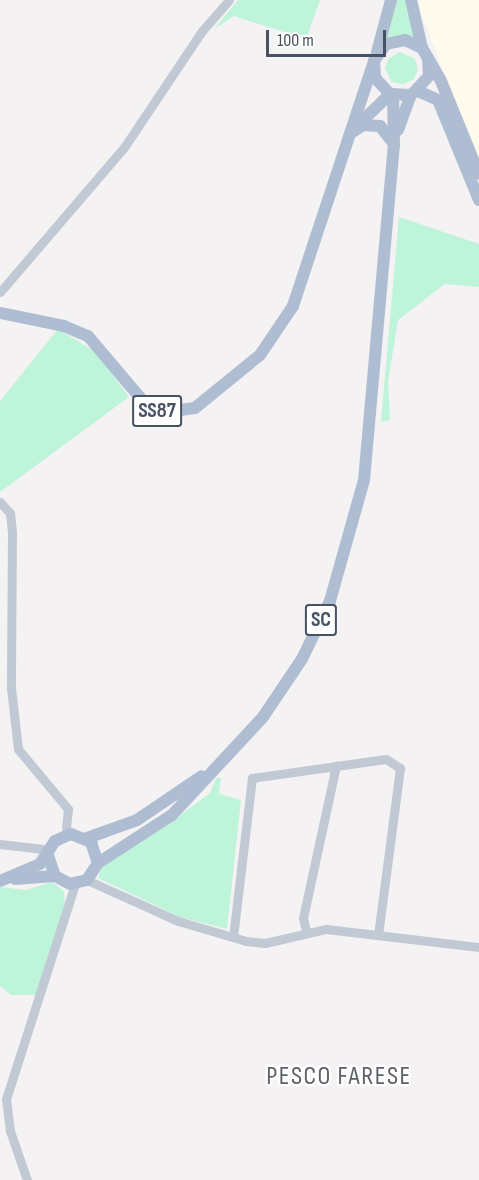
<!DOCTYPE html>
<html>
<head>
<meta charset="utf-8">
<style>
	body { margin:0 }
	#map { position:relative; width:479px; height:1180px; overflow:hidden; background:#f4f2f2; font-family:"Sofia Sans Condensed",sans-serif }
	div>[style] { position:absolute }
	.commercial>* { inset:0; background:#fefbec }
	.green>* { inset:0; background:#bef4d9 }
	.minor>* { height:9px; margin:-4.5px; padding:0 4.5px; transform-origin:4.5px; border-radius:4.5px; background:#c1cad4 }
	.major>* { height:12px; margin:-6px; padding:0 6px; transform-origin:6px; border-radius:6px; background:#afbdd3 }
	span { translate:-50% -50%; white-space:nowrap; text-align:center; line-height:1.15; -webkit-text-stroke:5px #fff; paint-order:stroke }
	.shield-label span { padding:2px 4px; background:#fff; border:2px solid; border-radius:4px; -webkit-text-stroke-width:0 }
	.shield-label { font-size:21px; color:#475262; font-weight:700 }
	.quarter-label { font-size:26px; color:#5d6168; letter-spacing:1.5px }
	.scale { position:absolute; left:266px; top:30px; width:120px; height:27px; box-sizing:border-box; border:3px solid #475262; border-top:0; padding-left:8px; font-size:18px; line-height:21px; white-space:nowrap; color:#475262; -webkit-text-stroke:4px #fff; paint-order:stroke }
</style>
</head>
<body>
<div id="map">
	<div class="commercial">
		<div style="clip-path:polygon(419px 0,479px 0,479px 164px,419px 7px)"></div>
	</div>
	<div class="green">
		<div style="clip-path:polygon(238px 0,320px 0,306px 39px,234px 16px,214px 29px)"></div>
		<div style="clip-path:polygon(397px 0,405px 0,414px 39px,383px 42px)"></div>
		<div style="clip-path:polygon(400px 52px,415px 59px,418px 70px,413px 80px,403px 84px,392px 82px,385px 69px,388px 59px)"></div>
		<div style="clip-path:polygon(399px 217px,479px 244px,479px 287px,445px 284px,398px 320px,388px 382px,390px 420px,381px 422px)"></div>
		<div style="clip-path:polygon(58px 329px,97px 353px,129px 397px,0 492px,0 401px)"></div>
		<div style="clip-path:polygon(216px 778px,221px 778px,219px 794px,241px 800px,227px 929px,180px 917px,98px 878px,104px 860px,163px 828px,210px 793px)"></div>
		<div style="clip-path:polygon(52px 882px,64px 891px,65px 906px,36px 995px,11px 995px,0 986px,0 887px,26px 890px)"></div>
	</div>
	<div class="minor">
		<div style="left:0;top:292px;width:192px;rotate:-49.4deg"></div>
		<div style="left:125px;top:146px;width:138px;rotate:-56.2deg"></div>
		<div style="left:202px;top:31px;width:41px;rotate:-48.9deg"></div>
		<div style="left:0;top:502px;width:15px;rotate:48deg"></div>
		<div style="left:10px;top:513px;width:19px;rotate:84deg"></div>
		<div style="left:12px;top:532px;width:156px;rotate:90.4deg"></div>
		<div style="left:11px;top:688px;width:61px;rotate:83.5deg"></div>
		<div style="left:18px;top:749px;width:78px;rotate:50.2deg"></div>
		<div style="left:68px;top:809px;width:19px;rotate:96deg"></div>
		<div style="left:0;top:844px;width:43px;rotate:6.6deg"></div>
		<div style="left:87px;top:880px;width:100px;rotate:24.3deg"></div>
		<div style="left:178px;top:921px;width:71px;rotate:16.4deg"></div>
		<div style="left:246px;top:941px;width:19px;rotate:6deg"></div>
		<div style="left:265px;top:943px;width:63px;rotate:-12.9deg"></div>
		<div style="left:326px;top:929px;width:154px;rotate:6.7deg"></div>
		<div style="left:306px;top:931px;width:13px;rotate:-103deg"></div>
		<div style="left:303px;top:918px;width:156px;rotate:-77.8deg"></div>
		<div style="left:233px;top:937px;width:160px;rotate:-83.2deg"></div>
		<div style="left:252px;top:778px;width:135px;rotate:-8.1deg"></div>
		<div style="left:386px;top:759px;width:17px;rotate:33deg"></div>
		<div style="left:400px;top:768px;width:167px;rotate:97.5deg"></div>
		<div style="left:27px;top:1180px;width:52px;rotate:-109.1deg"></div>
		<div style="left:10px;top:1131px;width:32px;rotate:-97deg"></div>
		<div style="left:6px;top:1099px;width:226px;rotate:-72.2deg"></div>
	</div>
	<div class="major">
		<div style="left:411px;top:0;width:49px;rotate:77.1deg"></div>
		<div style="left:377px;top:52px;width:54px;rotate:-74.9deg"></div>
		<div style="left:428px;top:58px;width:18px;rotate:87deg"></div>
		<div style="left:429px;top:76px;width:26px;rotate:133deg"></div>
		<div style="left:411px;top:95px;width:21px;rotate:-177deg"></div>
		<div style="left:390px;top:94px;width:22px;rotate:-133deg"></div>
		<div style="left:375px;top:78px;width:17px;rotate:-93deg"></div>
		<div style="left:374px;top:61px;width:21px;rotate:-55deg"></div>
		<div style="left:386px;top:44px;width:19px;rotate:-12deg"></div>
		<div style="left:405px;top:40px;width:19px;rotate:25deg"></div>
		<div style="left:422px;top:48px;width:6px;rotate:59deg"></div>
		<div style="left:425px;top:53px;width:32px;rotate:60deg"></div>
		<div style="left:441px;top:81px;width:100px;rotate:67.8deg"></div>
		<div style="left:418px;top:91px;width:22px;rotate:24deg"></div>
		<div style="left:438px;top:100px;width:108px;rotate:67.7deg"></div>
		<div style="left:357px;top:126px;width:46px;rotate:-44.1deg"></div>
		<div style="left:398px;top:130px;width:37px;rotate:-70deg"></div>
		<div style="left:354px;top:131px;width:11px;rotate:-34deg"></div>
		<div style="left:363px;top:125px;width:17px;rotate:3deg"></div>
		<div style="left:380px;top:126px;width:23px;rotate:52deg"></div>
		<div style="left:0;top:313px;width:65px;rotate:11.5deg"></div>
		<div style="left:64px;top:326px;width:26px;rotate:23deg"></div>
		<div style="left:88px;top:336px;width:84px;rotate:49.8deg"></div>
		<div style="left:142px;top:400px;width:21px;rotate:37deg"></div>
		<div style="left:159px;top:413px;width:36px;rotate:-8deg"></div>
		<div style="left:195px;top:408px;width:84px;rotate:-39.2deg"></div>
		<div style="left:260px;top:355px;width:59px;rotate:-56deg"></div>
		<div style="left:293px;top:306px;width:258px;rotate:-71.7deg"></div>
		<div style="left:87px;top:838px;width:53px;rotate:-19.8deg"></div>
		<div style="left:137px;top:820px;width:78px;rotate:-34.1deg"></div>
		<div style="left:98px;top:863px;width:88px;rotate:-33deg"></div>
		<div style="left:172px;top:815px;width:134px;rotate:-47.1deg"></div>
		<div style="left:263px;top:717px;width:70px;rotate:-56.1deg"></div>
		<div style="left:302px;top:659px;width:64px;rotate:-64.2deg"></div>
		<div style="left:330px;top:601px;width:126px;rotate:-74.3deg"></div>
		<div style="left:364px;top:480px;width:336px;rotate:-84.9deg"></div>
		<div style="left:394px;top:145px;width:50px;rotate:-91.1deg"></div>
		<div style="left:15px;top:879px;width:40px;rotate:-4.3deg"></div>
		<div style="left:0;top:881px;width:43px;rotate:-23deg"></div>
		<div style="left:40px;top:864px;width:27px;rotate:-57deg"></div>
		<div style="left:55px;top:841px;width:17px;rotate:-24deg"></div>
		<div style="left:71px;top:834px;width:22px;rotate:22deg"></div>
		<div style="left:91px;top:842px;width:22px;rotate:72deg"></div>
		<div style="left:98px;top:863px;width:20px;rotate:123deg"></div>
		<div style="left:87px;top:880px;width:17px;rotate:167deg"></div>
		<div style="left:70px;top:884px;width:17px;rotate:-152deg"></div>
		<div style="left:55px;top:876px;width:21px;rotate:-109deg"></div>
	</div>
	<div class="shield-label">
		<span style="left:157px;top:411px">SS87</span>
		<span style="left:321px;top:620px">SC</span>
	</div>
	<div class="quarter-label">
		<span style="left:339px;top:1077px">PESCO FARESE</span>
	</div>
	<div class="scale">100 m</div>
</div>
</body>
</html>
